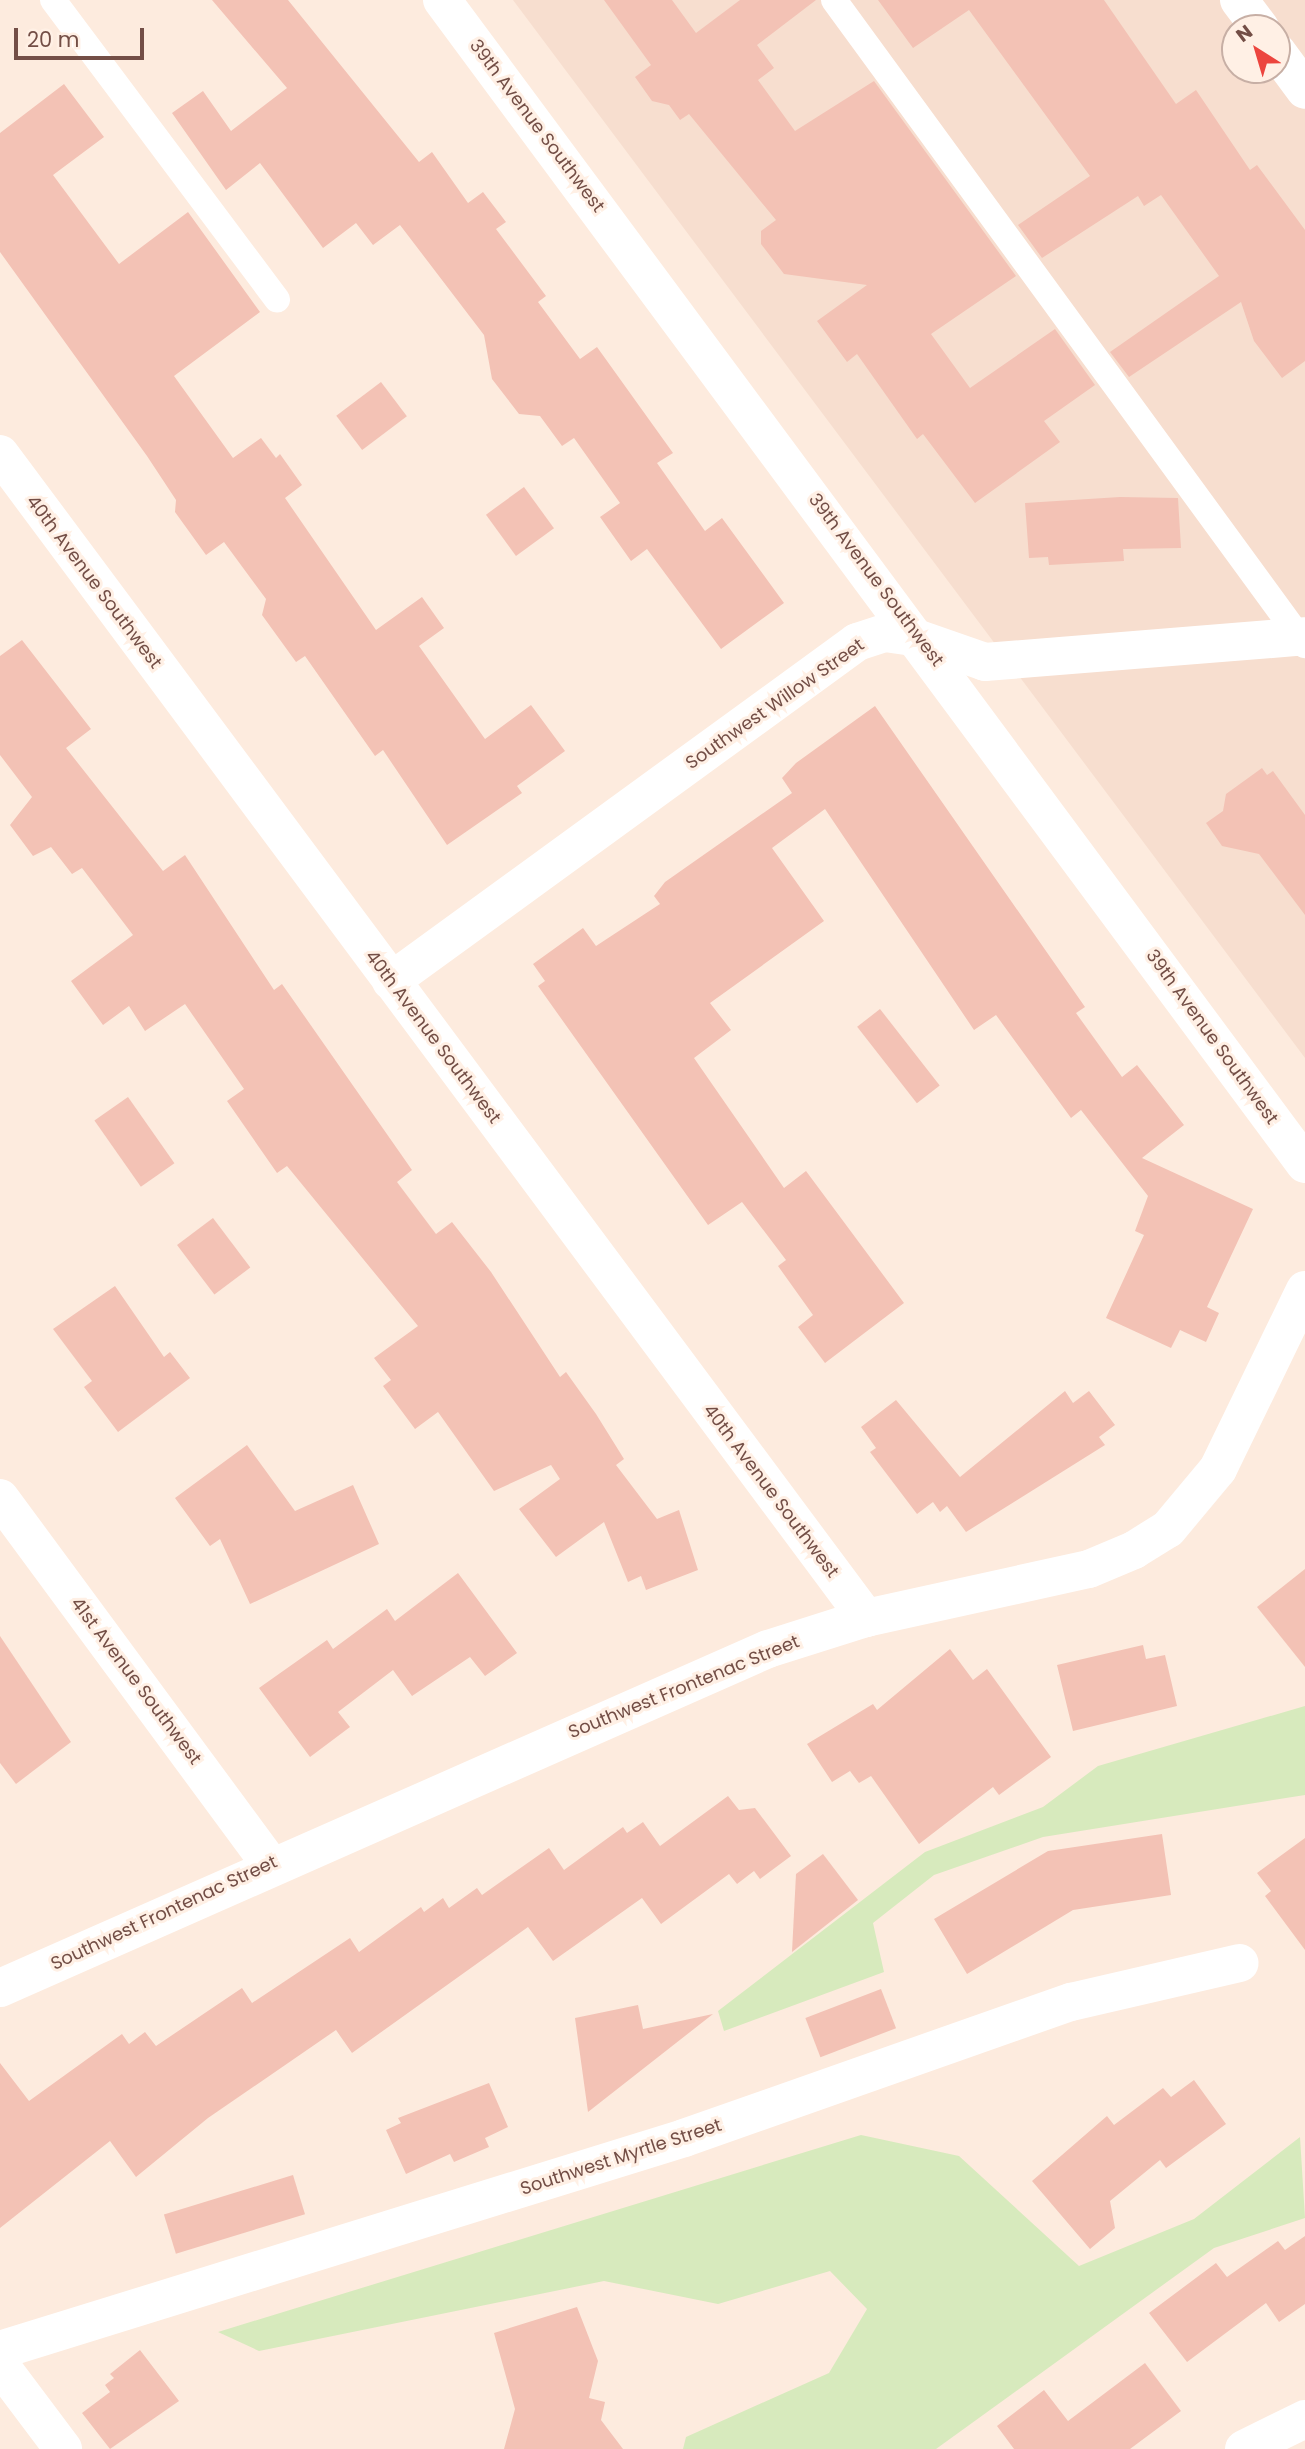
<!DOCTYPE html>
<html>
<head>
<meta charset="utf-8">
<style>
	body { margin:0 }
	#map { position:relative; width:1305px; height:2449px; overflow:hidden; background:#fdebde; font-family:Poppins,sans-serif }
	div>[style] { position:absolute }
	.residential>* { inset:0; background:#f7decf }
	.green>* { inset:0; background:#d7eabd }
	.building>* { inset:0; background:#f3c2b5; transform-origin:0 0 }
	.lane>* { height:26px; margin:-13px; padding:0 13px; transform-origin:13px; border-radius:13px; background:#fff }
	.street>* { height:38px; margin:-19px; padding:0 19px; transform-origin:19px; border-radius:19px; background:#fff }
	span { translate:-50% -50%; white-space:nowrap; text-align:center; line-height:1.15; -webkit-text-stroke:6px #fff0e5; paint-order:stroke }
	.street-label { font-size:18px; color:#734e46 }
	.north { position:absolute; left:1221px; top:14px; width:70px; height:70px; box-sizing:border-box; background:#fff0e5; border:2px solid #c7afa5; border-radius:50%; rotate:323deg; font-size:19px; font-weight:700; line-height:28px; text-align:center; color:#734e46 }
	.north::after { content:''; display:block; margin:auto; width:24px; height:32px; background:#ec453e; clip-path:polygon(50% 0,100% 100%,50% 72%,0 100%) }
	.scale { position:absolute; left:14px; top:28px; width:130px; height:32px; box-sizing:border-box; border:4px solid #734e46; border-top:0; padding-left:9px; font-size:21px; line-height:24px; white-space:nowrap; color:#734e46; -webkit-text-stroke:5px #fff0e5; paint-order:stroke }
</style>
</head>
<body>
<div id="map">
	<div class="residential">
		<div style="clip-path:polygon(evenodd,513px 0,1305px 0,1305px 1058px,513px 0,1235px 28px,1277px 28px,1277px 70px,1235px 70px,1235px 28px)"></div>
	</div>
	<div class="green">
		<div style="clip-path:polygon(1305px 1706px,1305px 1795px,1043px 1837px,934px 1875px,873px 1923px,884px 1972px,724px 2031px,718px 2011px,925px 1852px,1043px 1807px,1098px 1766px)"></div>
		<div style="clip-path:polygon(861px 2135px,959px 2156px,1079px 2266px,1194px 2219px,1300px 2137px,1305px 2218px,1214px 2248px,936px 2449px,683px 2449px,686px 2437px,829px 2373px,867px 2309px,830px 2271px,718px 2304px,604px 2281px,259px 2351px,218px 2332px)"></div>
	</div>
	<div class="building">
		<div style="clip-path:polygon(212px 0,288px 0,419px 162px,432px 152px,468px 203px,483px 192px,506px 222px,496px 229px,546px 296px,538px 302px,580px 359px,597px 347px,673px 453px,657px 463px,705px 531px,722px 518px,784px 603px,721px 649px,647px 549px,631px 561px,600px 517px,620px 503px,574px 438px,562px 446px,540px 416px,519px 414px,492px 379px,484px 335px,400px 225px,373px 245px,356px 223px,323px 248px,260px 163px,226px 190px,172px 113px,203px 91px,231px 131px,287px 88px)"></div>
		<div style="clip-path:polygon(604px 0,672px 0,696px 33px,740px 0,816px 0,757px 45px,774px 68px,758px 80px,795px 131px,874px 81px,1016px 276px,931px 334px,970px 388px,1055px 329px,1095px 385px,1044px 421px,1060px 442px,975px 503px,923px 434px,917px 439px,857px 354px,847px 362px,817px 321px,867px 285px,784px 274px,761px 244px,761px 231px,776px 220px,689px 114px,680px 120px,669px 105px,652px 101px,635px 77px,651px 65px)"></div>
		<div style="clip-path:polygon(878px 0,1104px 0,1176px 104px,1196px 90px,1250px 170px,1257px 165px,1305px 230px,1305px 361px,1282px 378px,1254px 341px,1241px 302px,1129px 377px,1110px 352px,1219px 276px,1161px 195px,1144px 206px,1138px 196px,1042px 258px,1018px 225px,1090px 176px,969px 10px,913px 48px)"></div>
		<div style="clip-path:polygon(64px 84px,104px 137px,53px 175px,119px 264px,188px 212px,260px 312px,174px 376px,233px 458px,261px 438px,276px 458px,280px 454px,302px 485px,285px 498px,376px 630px,422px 597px,444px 628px,419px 646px,485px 739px,531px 705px,565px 751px,517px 786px,522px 793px,447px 845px,383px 750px,375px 756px,305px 656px,296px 662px,262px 615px,266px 599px,224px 542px,206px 555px,175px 512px,176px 500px,147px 456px,0 252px,0 133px)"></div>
		<div style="left:381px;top:382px;width:43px;height:56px;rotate:53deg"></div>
		<div style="left:524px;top:487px;width:51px;height:47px;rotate:54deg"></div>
		<div style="clip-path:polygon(1120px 497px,1178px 498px,1181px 548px,1123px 549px,1124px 561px,1049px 565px,1048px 557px,1029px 558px,1025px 503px)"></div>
		<div style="clip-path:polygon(22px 640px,91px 729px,66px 748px,163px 871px,185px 855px,274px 990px,282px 984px,412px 1170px,397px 1182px,436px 1234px,452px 1222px,491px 1272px,560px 1377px,566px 1372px,596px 1414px,624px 1459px,616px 1465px,657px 1519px,679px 1510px,698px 1570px,646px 1590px,641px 1576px,628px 1582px,604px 1522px,556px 1557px,519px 1509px,560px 1479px,551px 1465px,494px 1491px,438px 1412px,415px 1429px,383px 1386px,391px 1380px,374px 1358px,418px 1326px,287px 1166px,277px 1173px,227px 1101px,244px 1089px,185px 1004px,145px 1031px,129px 1006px,103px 1025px,71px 981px,133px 935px,82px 868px,72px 874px,51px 847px,33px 856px,10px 825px,32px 797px,0 755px,0 656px)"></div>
		<div style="clip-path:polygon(875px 706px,1085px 1007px,1076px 1013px,1122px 1077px,1137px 1065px,1184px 1125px,1142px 1158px,1253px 1209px,1207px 1307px,1219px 1313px,1206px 1342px,1180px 1330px,1171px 1348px,1106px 1318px,1144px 1235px,1135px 1231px,1148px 1196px,1081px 1110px,1071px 1118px,996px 1015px,974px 1030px,825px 809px,772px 848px,824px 921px,710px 1003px,731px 1030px,694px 1058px,784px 1188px,806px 1171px,904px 1303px,825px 1363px,798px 1327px,813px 1315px,778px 1266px,786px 1260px,742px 1202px,708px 1225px,538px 986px,545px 981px,533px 964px,583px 928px,596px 946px,660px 904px,654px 896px,665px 882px,792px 793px,782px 778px,796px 763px)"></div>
		<div style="clip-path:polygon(1262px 768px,1267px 775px,1273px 771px,1305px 815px,1305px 915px,1259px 854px,1222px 846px,1206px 823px,1223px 811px,1226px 794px)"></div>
		<div style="left:880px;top:1009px;width:97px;height:29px;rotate:52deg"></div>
		<div style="left:128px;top:1097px;width:81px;height:41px;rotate:55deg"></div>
		<div style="left:213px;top:1218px;width:62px;height:45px;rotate:53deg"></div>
		<div style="clip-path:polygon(115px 1286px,164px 1357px,170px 1352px,190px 1378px,118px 1432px,84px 1387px,92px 1381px,53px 1329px)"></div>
		<div style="clip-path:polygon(1065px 1391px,1073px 1403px,1089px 1391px,1115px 1425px,1099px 1437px,1105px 1445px,966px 1532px,947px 1506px,940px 1512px,933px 1502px,917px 1514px,870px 1452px,876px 1448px,861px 1427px,896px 1400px,960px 1477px)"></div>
		<div style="clip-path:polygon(247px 1445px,295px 1511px,353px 1485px,379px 1544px,250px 1604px,220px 1539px,210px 1546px,175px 1498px)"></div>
		<div style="clip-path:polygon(1305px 1569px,1305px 1667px,1257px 1607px)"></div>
		<div style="clip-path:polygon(458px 1573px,517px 1653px,485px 1676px,470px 1657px,412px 1696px,393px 1670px,338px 1712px,350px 1727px,310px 1757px,259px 1688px,327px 1640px,333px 1649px,387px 1609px,395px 1621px)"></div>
		<div style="clip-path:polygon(0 1636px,71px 1742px,16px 1784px,0 1763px)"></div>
		<div style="clip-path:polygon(1143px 1645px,1146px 1659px,1165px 1655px,1177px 1706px,1073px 1731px,1057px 1665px)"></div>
		<div style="clip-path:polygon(950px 1649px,973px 1680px,987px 1669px,1051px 1757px,999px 1795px,993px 1787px,919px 1844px,871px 1776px,859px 1783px,850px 1771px,832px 1782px,807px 1744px,873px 1704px,877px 1710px)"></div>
		<div style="clip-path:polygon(728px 1796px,739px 1810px,755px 1808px,791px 1856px,760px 1879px,754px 1871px,737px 1884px,729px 1874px,661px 1924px,642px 1898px,553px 1961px,528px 1927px,352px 2053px,336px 2030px,208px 2118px,136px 2177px,110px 2141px,0 2228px,0 2063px,29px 2101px,122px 2034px,129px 2044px,145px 2032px,156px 2046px,242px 1988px,252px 2003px,350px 1938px,359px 1952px,421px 1907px,424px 1912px,443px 1898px,449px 1908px,477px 1888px,482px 1895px,549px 1848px,564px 1870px,623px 1827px,627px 1833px,643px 1822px,660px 1846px)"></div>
		<div style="clip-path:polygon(1162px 1834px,1171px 1895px,1073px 1910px,967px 1974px,934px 1919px,1048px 1851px)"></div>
		<div style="clip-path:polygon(1305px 1838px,1305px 1950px,1265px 1896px,1271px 1891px,1257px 1873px)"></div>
		<div style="clip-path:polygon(823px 1854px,858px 1900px,792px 1952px,796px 1874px)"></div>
		<div style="left:881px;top:1989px;width:42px;height:81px;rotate:69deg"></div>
		<div style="clip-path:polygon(638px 2005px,643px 2029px,713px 2014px,588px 2112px,575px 2018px)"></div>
		<div style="clip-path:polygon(1194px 2080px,1226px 2124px,1166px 2168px,1160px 2160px,1110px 2201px,1115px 2228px,1090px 2249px,1032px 2181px,1107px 2116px,1114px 2125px,1163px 2088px,1171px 2097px)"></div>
		<div style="clip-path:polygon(489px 2083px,508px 2127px,485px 2138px,489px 2147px,454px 2162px,450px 2154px,406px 2174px,386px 2130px,401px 2123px,398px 2118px)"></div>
		<div style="left:293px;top:2175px;width:41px;height:135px;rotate:73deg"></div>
		<div style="clip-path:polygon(1305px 2236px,1305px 2304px,1279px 2322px,1266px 2303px,1187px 2362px,1149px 2313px,1216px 2263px,1227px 2277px,1278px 2241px,1285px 2250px)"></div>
		<div style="clip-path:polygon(577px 2307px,598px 2361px,589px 2398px,605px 2402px,601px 2420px,623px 2449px,504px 2449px,515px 2409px,494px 2333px)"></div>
		<div style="clip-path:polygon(140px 2350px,179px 2401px,110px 2449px,82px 2413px,110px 2392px,105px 2385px,114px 2378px,110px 2374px)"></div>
		<div style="clip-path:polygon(1145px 2363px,1181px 2411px,1130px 2449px,1014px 2449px,997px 2426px,1044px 2390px,1068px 2421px)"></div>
	</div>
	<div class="lane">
		<div style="left:53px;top:0;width:374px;rotate:53.2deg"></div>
		<div style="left:834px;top:0;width:799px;rotate:53.86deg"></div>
	</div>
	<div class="street">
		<div style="left:442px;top:0;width:1449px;rotate:53.45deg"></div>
		<div style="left:1239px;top:0;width:35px;rotate:53deg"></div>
		<div style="left:1277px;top:52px;width:47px;rotate:53.6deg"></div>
		<div style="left:0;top:454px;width:1451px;rotate:53.35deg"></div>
		<div style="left:391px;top:981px;width:576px;rotate:-36.03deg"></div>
		<div style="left:857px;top:642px;width:29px;rotate:-18deg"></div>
		<div style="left:885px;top:633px;width:28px;rotate:8deg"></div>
		<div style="left:913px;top:637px;width:76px;rotate:19.1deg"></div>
		<div style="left:985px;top:662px;width:321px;rotate:-4.6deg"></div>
		<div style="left:0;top:1498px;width:455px;rotate:53.6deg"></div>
		<div style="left:0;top:1988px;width:839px;rotate:-23.82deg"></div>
		<div style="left:768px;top:1649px;width:103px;rotate:-17.6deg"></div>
		<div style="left:866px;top:1618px;width:228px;rotate:-12.4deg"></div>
		<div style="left:1089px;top:1569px;width:49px;rotate:-22.9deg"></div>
		<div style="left:1134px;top:1550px;width:40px;rotate:-32deg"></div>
		<div style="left:1168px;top:1529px;width:78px;rotate:-50.2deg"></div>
		<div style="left:1218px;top:1469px;width:199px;rotate:-64.1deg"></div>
		<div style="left:0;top:2350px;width:716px;rotate:-17.22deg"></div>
		<div style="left:684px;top:2138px;width:410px;rotate:-19.4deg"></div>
		<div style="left:1071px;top:2002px;width:173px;rotate:-13deg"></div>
		<div style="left:0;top:2365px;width:105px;rotate:53.1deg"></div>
		<div style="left:1244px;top:2449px;width:68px;rotate:-26.2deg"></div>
	</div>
	<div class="street-label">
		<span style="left:537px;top:126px;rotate:53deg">39th Avenue Southwest</span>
		<span style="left:876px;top:580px;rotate:53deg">39th Avenue Southwest</span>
		<span style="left:94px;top:582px;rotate:53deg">40th Avenue Southwest</span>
		<span style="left:775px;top:704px;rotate:-35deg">Southwest Willow Street</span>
		<span style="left:433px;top:1037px;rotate:53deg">40th Avenue Southwest</span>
		<span style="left:1212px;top:1037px;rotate:54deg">39th Avenue Southwest</span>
		<span style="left:771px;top:1491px;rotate:53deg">40th Avenue Southwest</span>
		<span style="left:136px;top:1681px;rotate:53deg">41st Avenue Southwest</span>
		<span style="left:684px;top:1687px;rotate:-22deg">Southwest Frontenac Street</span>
		<span style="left:164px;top:1913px;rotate:-25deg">Southwest Frontenac Street</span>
		<span style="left:621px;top:2157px;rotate:-18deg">Southwest Myrtle Street</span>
	</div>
	<div class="north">N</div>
	<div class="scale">20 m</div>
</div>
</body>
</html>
